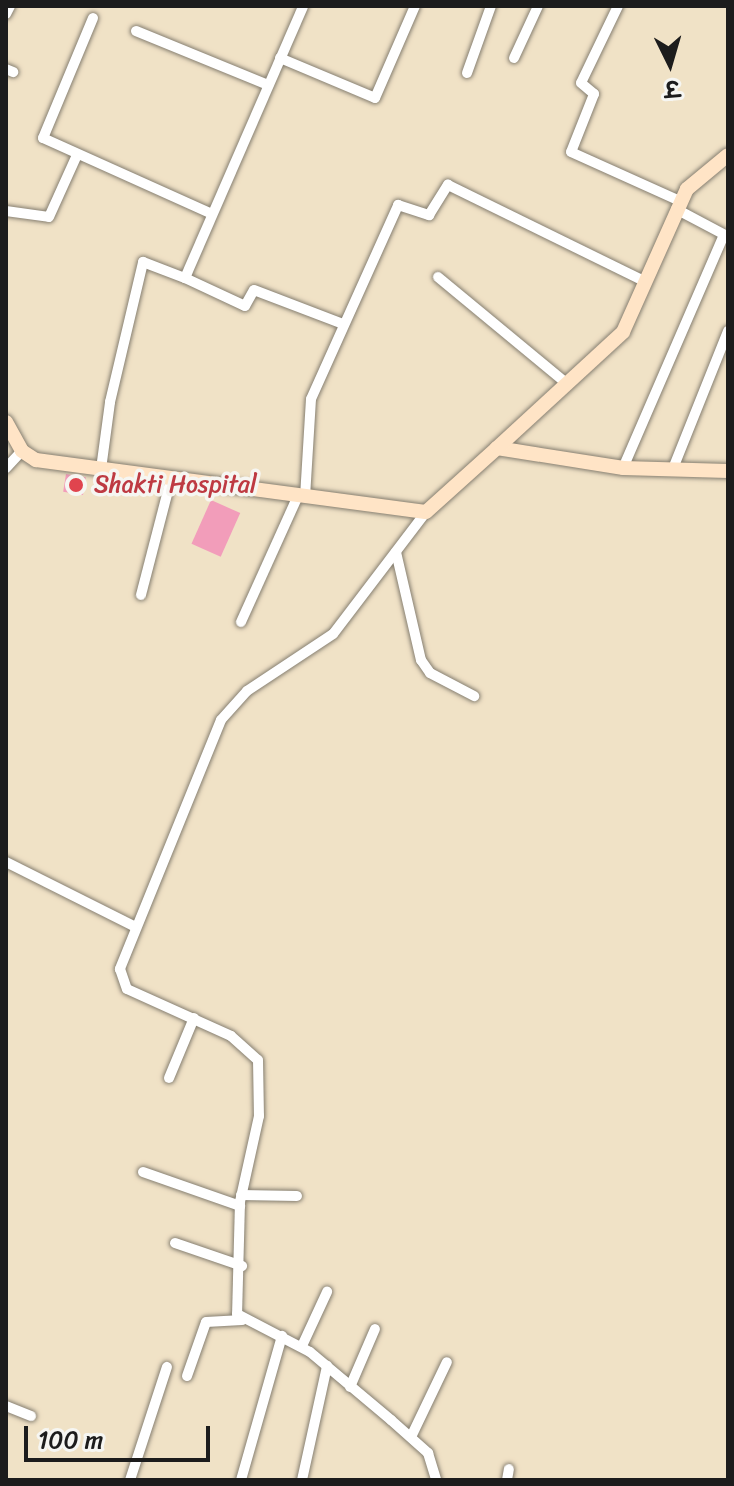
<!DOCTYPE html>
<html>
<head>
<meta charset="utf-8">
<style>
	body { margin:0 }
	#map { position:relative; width:734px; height:1486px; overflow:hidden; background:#f0e2c6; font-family:Sriracha,"Playpen Sans Deva",sans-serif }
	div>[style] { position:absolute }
	.building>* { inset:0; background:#f29dba; transform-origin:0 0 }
	.roads { filter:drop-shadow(0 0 2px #867f71) drop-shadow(0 0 2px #867f71) }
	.street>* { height:10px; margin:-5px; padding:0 5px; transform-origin:5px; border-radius:5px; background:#fff }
	.secondary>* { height:14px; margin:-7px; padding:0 7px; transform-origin:7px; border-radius:7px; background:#ffe4c6 }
	.dots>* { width:22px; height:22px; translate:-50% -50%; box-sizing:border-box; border:4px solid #f6f6f2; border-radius:50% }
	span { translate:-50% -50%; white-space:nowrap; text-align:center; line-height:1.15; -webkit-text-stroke:7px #f6f6f2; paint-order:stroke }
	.health-label { font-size:24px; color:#be3a42 }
	.left { translate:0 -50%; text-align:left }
	.frame { position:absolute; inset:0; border:8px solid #1c1c1c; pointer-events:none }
	.north { position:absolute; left:630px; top:24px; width:80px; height:80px; -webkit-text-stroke:6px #f6f6f2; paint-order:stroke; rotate:175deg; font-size:22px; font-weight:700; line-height:32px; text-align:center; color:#1c1c1c }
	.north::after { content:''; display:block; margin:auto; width:28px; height:36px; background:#1c1c1c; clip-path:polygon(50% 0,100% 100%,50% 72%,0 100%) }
	.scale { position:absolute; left:24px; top:1426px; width:186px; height:36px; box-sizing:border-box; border:4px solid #1c1c1c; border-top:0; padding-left:10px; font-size:24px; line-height:28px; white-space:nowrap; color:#1c1c1c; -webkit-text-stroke:6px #f6f6f2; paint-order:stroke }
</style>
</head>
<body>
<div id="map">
	<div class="building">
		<div style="left:66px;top:474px;width:20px;height:18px;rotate:9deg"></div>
		<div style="left:211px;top:500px;width:32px;height:48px;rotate:24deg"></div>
	</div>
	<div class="roads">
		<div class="street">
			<div style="left:618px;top:6px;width:85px;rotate:115.7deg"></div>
			<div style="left:581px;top:83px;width:17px;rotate:40deg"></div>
			<div style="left:594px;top:94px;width:62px;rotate:111.6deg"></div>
			<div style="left:571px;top:152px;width:120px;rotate:24.2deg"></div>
			<div style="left:6px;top:14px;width:9px;rotate:-63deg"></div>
			<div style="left:93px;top:18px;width:130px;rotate:112.6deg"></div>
			<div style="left:43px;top:138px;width:183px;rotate:24.2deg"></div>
			<div style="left:136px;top:31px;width:143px;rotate:22.2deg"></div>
			<div style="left:280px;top:58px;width:103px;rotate:22.8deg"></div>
			<div style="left:375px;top:98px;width:100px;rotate:-66.5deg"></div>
			<div style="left:514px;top:58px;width:57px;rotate:-65.2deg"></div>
			<div style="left:6px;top:69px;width:8px;rotate:23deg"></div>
			<div style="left:467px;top:73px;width:71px;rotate:-70.3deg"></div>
			<div style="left:676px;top:209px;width:58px;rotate:27.9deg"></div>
			<div style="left:6px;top:211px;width:43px;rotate:7.9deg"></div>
			<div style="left:49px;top:217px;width:68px;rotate:-65.7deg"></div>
			<div style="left:438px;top:277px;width:165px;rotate:39.6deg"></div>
			<div style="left:185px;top:278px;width:66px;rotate:25deg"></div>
			<div style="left:245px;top:306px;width:18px;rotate:-61deg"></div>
			<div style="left:254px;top:290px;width:95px;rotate:20.9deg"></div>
			<div style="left:6px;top:468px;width:23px;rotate:-47deg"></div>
			<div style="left:623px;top:468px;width:254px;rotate:-66.6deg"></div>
			<div style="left:101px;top:469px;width:68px;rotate:-82.3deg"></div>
			<div style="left:110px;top:402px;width:144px;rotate:-76.7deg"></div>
			<div style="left:143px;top:262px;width:45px;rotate:20.9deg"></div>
			<div style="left:185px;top:278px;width:296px;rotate:-66.5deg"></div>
			<div style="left:672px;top:471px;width:151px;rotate:-68.2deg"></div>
			<div style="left:305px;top:497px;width:98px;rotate:-86.5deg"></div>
			<div style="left:311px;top:399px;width:213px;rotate:-65.8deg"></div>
			<div style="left:398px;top:205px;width:33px;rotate:18deg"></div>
			<div style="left:429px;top:215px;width:36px;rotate:-58deg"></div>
			<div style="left:448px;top:185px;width:220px;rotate:26.1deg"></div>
			<div style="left:426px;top:512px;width:153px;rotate:127.3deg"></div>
			<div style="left:333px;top:634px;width:103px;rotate:146.5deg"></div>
			<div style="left:247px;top:691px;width:39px;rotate:132deg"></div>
			<div style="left:221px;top:720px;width:269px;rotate:112.1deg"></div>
			<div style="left:120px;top:969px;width:21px;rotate:71deg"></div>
			<div style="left:127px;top:989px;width:114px;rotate:24.3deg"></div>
			<div style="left:231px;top:1036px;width:36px;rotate:42deg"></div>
			<div style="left:258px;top:1060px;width:56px;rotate:89deg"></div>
			<div style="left:259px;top:1116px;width:88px;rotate:102.5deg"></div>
			<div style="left:240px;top:1202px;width:112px;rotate:91.5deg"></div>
			<div style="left:237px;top:1314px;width:82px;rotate:27.5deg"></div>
			<div style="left:310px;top:1352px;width:106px;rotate:40deg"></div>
			<div style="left:391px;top:1420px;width:50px;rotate:41.7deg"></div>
			<div style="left:428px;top:1453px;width:28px;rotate:73deg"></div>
			<div style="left:396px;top:552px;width:111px;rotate:77deg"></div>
			<div style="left:421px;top:660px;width:16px;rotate:55deg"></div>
			<div style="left:430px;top:673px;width:50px;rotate:27.6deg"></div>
			<div style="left:141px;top:595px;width:120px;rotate:-75.5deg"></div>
			<div style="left:241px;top:622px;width:138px;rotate:-65.7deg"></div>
			<div style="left:6px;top:862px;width:145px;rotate:26.6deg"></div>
			<div style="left:169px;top:1078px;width:65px;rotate:-67.4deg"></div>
			<div style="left:143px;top:1172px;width:103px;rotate:19.3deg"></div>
			<div style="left:241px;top:1195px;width:56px;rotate:1deg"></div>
			<div style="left:175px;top:1243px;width:71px;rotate:18.9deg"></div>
			<div style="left:302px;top:1346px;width:60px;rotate:-65.2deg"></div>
			<div style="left:187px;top:1376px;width:57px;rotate:-70.6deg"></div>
			<div style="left:206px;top:1322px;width:36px;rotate:-3deg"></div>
			<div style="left:350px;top:1387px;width:63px;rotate:-66.7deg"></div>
			<div style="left:6px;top:1406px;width:27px;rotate:22deg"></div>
			<div style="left:411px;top:1437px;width:83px;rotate:-64.4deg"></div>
			<div style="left:130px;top:1480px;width:119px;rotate:-71.9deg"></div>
			<div style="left:241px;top:1480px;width:150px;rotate:-74.1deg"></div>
			<div style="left:302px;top:1480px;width:117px;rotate:-77.6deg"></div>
			<div style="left:507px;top:1480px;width:11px;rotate:-80deg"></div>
		</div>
		<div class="secondary">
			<div style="left:6px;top:422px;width:33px;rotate:61deg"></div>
			<div style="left:22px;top:451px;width:17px;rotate:33deg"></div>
			<div style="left:36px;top:460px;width:393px;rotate:7.6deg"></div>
			<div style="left:426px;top:512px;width:96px;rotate:-42deg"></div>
			<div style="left:497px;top:448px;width:128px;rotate:9deg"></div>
			<div style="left:623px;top:468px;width:105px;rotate:1.6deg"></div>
			<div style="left:497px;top:448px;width:171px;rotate:-42.6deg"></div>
			<div style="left:623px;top:332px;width:157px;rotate:-65.9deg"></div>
			<div style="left:687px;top:189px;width:53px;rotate:-39.7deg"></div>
		</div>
	</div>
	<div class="dots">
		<div style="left:76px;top:485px;background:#e0444e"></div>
	</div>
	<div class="health-label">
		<span class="left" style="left:94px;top:485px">Shakti Hospital</span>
	</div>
	<div class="frame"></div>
	<div class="north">उ</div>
	<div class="scale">100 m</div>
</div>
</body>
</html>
